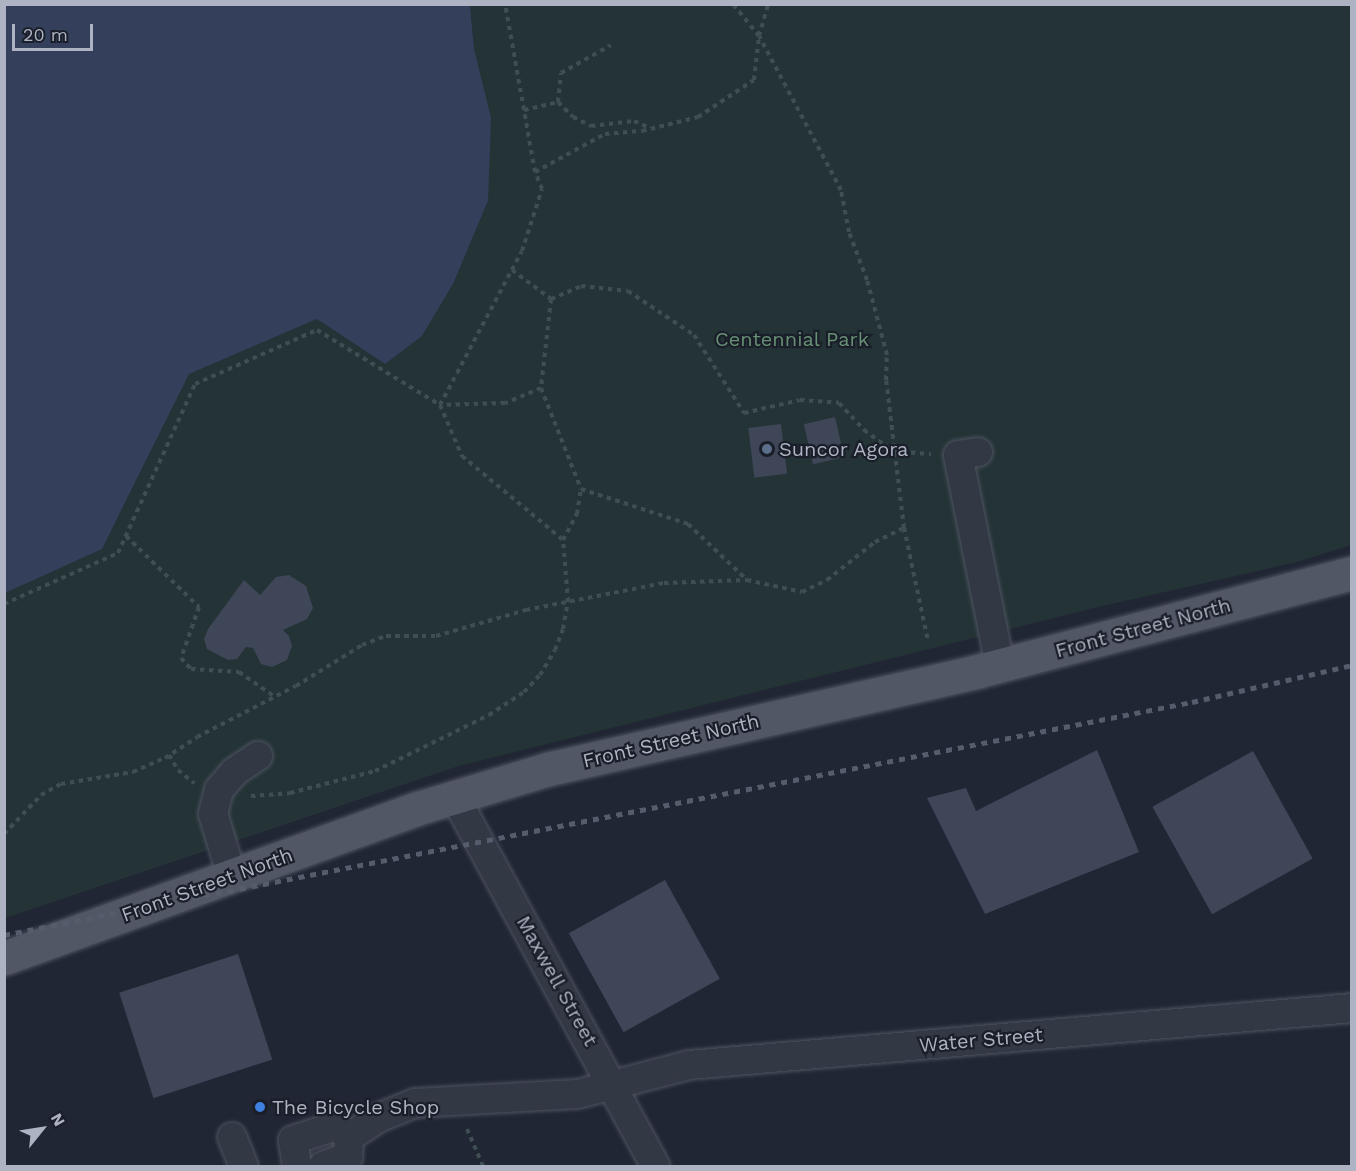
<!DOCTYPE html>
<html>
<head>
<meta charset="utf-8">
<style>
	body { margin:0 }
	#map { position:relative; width:1356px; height:1171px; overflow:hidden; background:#202634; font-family:"Work Sans",sans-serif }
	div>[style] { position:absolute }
	.green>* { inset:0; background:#233336 }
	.water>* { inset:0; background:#34405b }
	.building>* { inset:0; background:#3e4657; transform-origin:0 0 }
	.path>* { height:4px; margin-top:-2px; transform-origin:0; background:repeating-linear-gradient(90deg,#3f4e53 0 4.5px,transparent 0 9px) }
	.roads { filter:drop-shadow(0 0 2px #4e5360) drop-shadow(0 0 2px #4e5360) }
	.minor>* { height:28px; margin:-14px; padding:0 14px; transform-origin:14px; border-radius:14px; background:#333845 }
	.major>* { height:33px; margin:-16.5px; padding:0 16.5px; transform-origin:16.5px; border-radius:16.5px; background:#515765 }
	.rail>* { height:4.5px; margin-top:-2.25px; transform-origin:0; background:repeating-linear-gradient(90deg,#555c6c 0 6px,transparent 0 12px) }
	.dots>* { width:16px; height:16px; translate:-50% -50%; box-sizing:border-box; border:3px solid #191e29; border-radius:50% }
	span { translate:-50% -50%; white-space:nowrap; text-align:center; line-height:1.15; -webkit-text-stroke:4.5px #191e29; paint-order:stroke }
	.park-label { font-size:20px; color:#679075 }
	.poi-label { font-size:20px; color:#adb3c2 }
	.left { translate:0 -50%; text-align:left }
	.street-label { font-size:20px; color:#adb3c2 }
	.frame { position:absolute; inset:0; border:6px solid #adb3c2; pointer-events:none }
	.north { position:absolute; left:12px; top:1099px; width:60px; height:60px; -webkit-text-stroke:4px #191e29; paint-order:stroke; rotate:60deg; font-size:16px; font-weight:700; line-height:24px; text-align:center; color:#adb3c2 }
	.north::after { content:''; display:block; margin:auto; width:21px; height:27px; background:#adb3c2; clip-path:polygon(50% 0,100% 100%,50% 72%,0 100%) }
	.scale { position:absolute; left:12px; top:24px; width:81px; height:27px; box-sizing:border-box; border:3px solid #adb3c2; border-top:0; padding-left:8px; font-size:18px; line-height:21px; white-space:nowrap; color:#adb3c2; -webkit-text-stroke:4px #191e29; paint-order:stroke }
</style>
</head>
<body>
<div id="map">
	<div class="green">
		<div style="clip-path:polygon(470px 5px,1351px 5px,1351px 545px,1297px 562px,1094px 608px,459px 766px,5px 918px,4px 593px,102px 549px,189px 374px,317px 319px,385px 364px,422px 336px,453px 284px,488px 201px)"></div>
	</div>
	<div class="water">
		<div style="clip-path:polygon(4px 5px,470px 5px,474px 49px,491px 118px,488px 201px,453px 284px,422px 336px,385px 364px,317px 319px,189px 374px,102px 549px,5px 593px)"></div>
	</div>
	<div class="building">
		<div style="left:835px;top:417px;width:41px;height:32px;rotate:77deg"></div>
		<div style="left:781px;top:424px;width:50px;height:33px;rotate:83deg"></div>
		<div style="clip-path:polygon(289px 575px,306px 586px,313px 608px,307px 619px,283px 630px,289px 636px,292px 646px,287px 660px,272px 667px,261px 664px,253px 648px,246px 647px,237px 659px,228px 660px,207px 649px,204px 639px,208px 629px,244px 580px,260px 595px,276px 577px)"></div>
		<div style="clip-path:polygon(1097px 750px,1139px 852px,985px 914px,927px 798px,966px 788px,976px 811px)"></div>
		<div style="left:1253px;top:751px;width:123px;height:115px;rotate:61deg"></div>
		<div style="left:665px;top:880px;width:113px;height:110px;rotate:61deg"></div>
		<div style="left:238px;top:954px;width:111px;height:125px;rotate:72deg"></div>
	</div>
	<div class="path">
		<div style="left:558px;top:102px;width:29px;rotate:-84deg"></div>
		<div style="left:561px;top:73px;width:57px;rotate:-29.2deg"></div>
		<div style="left:524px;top:110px;width:35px;rotate:-13deg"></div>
		<div style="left:558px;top:102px;width:21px;rotate:45deg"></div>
		<div style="left:573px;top:117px;width:20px;rotate:27deg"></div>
		<div style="left:591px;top:126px;width:43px;rotate:-6.6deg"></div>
		<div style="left:634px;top:121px;width:17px;rotate:24deg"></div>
		<div style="left:535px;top:172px;width:80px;rotate:-28.5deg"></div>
		<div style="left:605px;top:134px;width:37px;rotate:-5deg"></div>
		<div style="left:642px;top:131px;width:58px;rotate:-14deg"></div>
		<div style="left:698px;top:117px;width:67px;rotate:-33.5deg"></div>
		<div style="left:754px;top:80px;width:44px;rotate:-83.5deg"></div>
		<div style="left:759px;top:36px;width:33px;rotate:-74deg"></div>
		<div style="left:512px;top:270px;width:49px;rotate:36.6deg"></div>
		<div style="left:551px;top:299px;width:33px;rotate:-23deg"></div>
		<div style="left:581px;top:286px;width:47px;rotate:6.1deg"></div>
		<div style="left:628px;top:291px;width:79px;rotate:33.7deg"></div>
		<div style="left:694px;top:335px;width:93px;rotate:57.3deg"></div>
		<div style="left:744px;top:413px;width:57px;rotate:-13.1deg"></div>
		<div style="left:800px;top:400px;width:39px;rotate:4deg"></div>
		<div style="left:839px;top:403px;width:37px;rotate:47deg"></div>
		<div style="left:864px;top:430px;width:36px;rotate:36deg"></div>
		<div style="left:893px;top:451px;width:38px;rotate:5deg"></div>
		<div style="left:551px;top:299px;width:90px;rotate:96.4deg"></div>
		<div style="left:541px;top:388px;width:109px;rotate:68.4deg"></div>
		<div style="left:581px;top:489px;width:113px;rotate:18.1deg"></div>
		<div style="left:688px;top:524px;width:81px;rotate:43.5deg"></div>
		<div style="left:541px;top:388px;width:39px;rotate:157deg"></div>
		<div style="left:505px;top:403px;width:65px;rotate:178.2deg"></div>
		<div style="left:440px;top:405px;width:56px;rotate:66.7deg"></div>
		<div style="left:462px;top:456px;width:131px;rotate:39.7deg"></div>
		<div style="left:904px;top:528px;width:116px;rotate:78deg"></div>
		<div style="left:126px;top:536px;width:102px;rotate:44.2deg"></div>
		<div style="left:199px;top:607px;width:54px;rotate:109.4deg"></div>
		<div style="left:181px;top:658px;width:15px;rotate:48deg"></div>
		<div style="left:191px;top:669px;width:48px;rotate:3.6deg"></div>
		<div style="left:239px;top:672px;width:44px;rotate:34.8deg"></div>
		<div style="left:4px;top:604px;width:125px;rotate:-24.1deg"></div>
		<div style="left:118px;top:553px;width:186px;rotate:-65.5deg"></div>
		<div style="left:195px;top:384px;width:133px;rotate:-23.9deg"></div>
		<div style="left:317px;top:330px;width:144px;rotate:31.4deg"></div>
		<div style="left:440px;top:405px;width:174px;rotate:-62deg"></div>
		<div style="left:522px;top:251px;width:65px;rotate:-72.1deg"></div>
		<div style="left:542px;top:189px;width:18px;rotate:-112deg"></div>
		<div style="left:535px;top:172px;width:171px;rotate:-100.1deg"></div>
		<div style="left:169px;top:755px;width:17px;rotate:59deg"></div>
		<div style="left:178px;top:770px;width:21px;rotate:39deg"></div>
		<div style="left:251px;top:796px;width:39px;rotate:-4deg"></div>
		<div style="left:290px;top:793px;width:88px;rotate:-14.5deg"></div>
		<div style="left:375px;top:771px;width:127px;rotate:-26.2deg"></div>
		<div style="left:489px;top:715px;width:42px;rotate:-33.3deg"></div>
		<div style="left:524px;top:692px;width:23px;rotate:-47deg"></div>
		<div style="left:540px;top:675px;width:29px;rotate:-59deg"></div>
		<div style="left:555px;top:650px;width:22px;rotate:-69deg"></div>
		<div style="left:563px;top:629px;width:27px;rotate:-80deg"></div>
		<div style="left:568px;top:602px;width:62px;rotate:-94.6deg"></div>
		<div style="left:563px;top:540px;width:30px;rotate:-62deg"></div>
		<div style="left:577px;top:514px;width:25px;rotate:-81deg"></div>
		<div style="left:4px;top:834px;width:54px;rotate:-46.5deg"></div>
		<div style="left:41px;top:795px;width:23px;rotate:-29deg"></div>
		<div style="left:61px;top:784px;width:73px;rotate:-9.5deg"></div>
		<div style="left:133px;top:772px;width:35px;rotate:-24deg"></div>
		<div style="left:165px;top:758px;width:38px;rotate:-33deg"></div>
		<div style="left:197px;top:737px;width:111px;rotate:-27.3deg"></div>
		<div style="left:296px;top:686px;width:78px;rotate:-31.8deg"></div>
		<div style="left:362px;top:645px;width:26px;rotate:-21deg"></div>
		<div style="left:386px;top:636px;width:50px"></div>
		<div style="left:436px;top:636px;width:94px;rotate:-16.1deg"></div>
		<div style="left:526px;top:610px;width:141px;rotate:-11.1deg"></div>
		<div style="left:664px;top:583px;width:83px;rotate:-2.1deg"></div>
		<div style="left:747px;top:580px;width:56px;rotate:12.3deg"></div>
		<div style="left:802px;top:592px;width:28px;rotate:-26deg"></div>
		<div style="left:827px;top:580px;width:61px;rotate:-38.4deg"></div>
		<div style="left:875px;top:542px;width:32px;rotate:-26deg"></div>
		<div style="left:904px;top:528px;width:149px;rotate:-96.9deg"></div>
		<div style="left:886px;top:380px;width:25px;rotate:-88deg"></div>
		<div style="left:887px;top:355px;width:78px;rotate:-104.9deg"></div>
		<div style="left:867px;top:280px;width:51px;rotate:-110.6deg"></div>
		<div style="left:849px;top:232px;width:43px;rotate:-100.8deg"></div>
		<div style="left:841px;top:190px;width:174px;rotate:-118deg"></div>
		<div style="left:759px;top:36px;width:41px;rotate:-129.1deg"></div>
		<div style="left:467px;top:1129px;width:40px;rotate:66.6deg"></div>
	</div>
	<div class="roads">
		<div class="minor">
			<div style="left:978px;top:452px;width:20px;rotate:171deg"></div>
			<div style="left:958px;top:455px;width:215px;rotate:78.7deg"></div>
			<div style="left:455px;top:797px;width:420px;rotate:61.5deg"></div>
			<div style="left:232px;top:876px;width:65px;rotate:-107deg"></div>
			<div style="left:213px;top:814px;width:25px;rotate:-76deg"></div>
			<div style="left:219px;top:790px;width:23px;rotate:-50deg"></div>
			<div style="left:234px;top:772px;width:29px;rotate:-34deg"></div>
			<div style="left:232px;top:1137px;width:31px;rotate:68deg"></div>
			<div style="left:297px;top:1166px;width:26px;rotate:-99deg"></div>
			<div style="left:293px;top:1140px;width:45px;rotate:-18deg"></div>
			<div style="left:336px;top:1126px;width:17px;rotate:40deg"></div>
			<div style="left:323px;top:1166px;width:27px;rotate:-20deg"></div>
			<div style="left:348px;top:1157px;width:20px;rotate:-87deg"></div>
			<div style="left:349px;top:1137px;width:35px;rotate:-33deg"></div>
			<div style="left:378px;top:1118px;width:40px;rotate:-22deg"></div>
			<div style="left:415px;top:1103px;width:163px;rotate:-3.2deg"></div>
			<div style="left:578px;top:1094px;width:115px;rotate:-14.6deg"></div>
			<div style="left:689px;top:1065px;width:665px;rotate:-4.91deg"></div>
		</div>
		<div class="major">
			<div style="left:4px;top:958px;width:437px;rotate:-19.9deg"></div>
			<div style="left:415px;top:809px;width:139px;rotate:-16.7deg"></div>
			<div style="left:548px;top:769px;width:441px;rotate:-12.8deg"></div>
			<div style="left:978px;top:671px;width:387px;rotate:-14.7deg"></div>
		</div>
	</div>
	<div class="rail">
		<div style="left:4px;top:935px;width:1211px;rotate:-11.1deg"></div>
		<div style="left:1192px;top:702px;width:164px;rotate:-13deg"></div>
	</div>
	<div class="dots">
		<div style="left:767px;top:449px;background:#5c6f8a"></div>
		<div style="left:260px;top:1107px;background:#3f7fe0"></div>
	</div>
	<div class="park-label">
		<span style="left:792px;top:339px">Centennial Park</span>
	</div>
	<div class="poi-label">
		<span class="left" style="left:779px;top:449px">Suncor Agora</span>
		<span class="left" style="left:272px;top:1107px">The Bicycle Shop</span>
	</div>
	<div class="street-label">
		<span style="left:1143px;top:628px;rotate:-15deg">Front Street North</span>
		<span style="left:671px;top:741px;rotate:-13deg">Front Street North</span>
		<span style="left:207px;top:885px;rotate:-20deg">Front Street North</span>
		<span style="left:557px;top:981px;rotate:61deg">Maxwell Street</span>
		<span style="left:981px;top:1040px;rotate:-5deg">Water Street</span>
	</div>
	<div class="frame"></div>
	<div class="north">N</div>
	<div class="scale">20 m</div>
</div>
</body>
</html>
